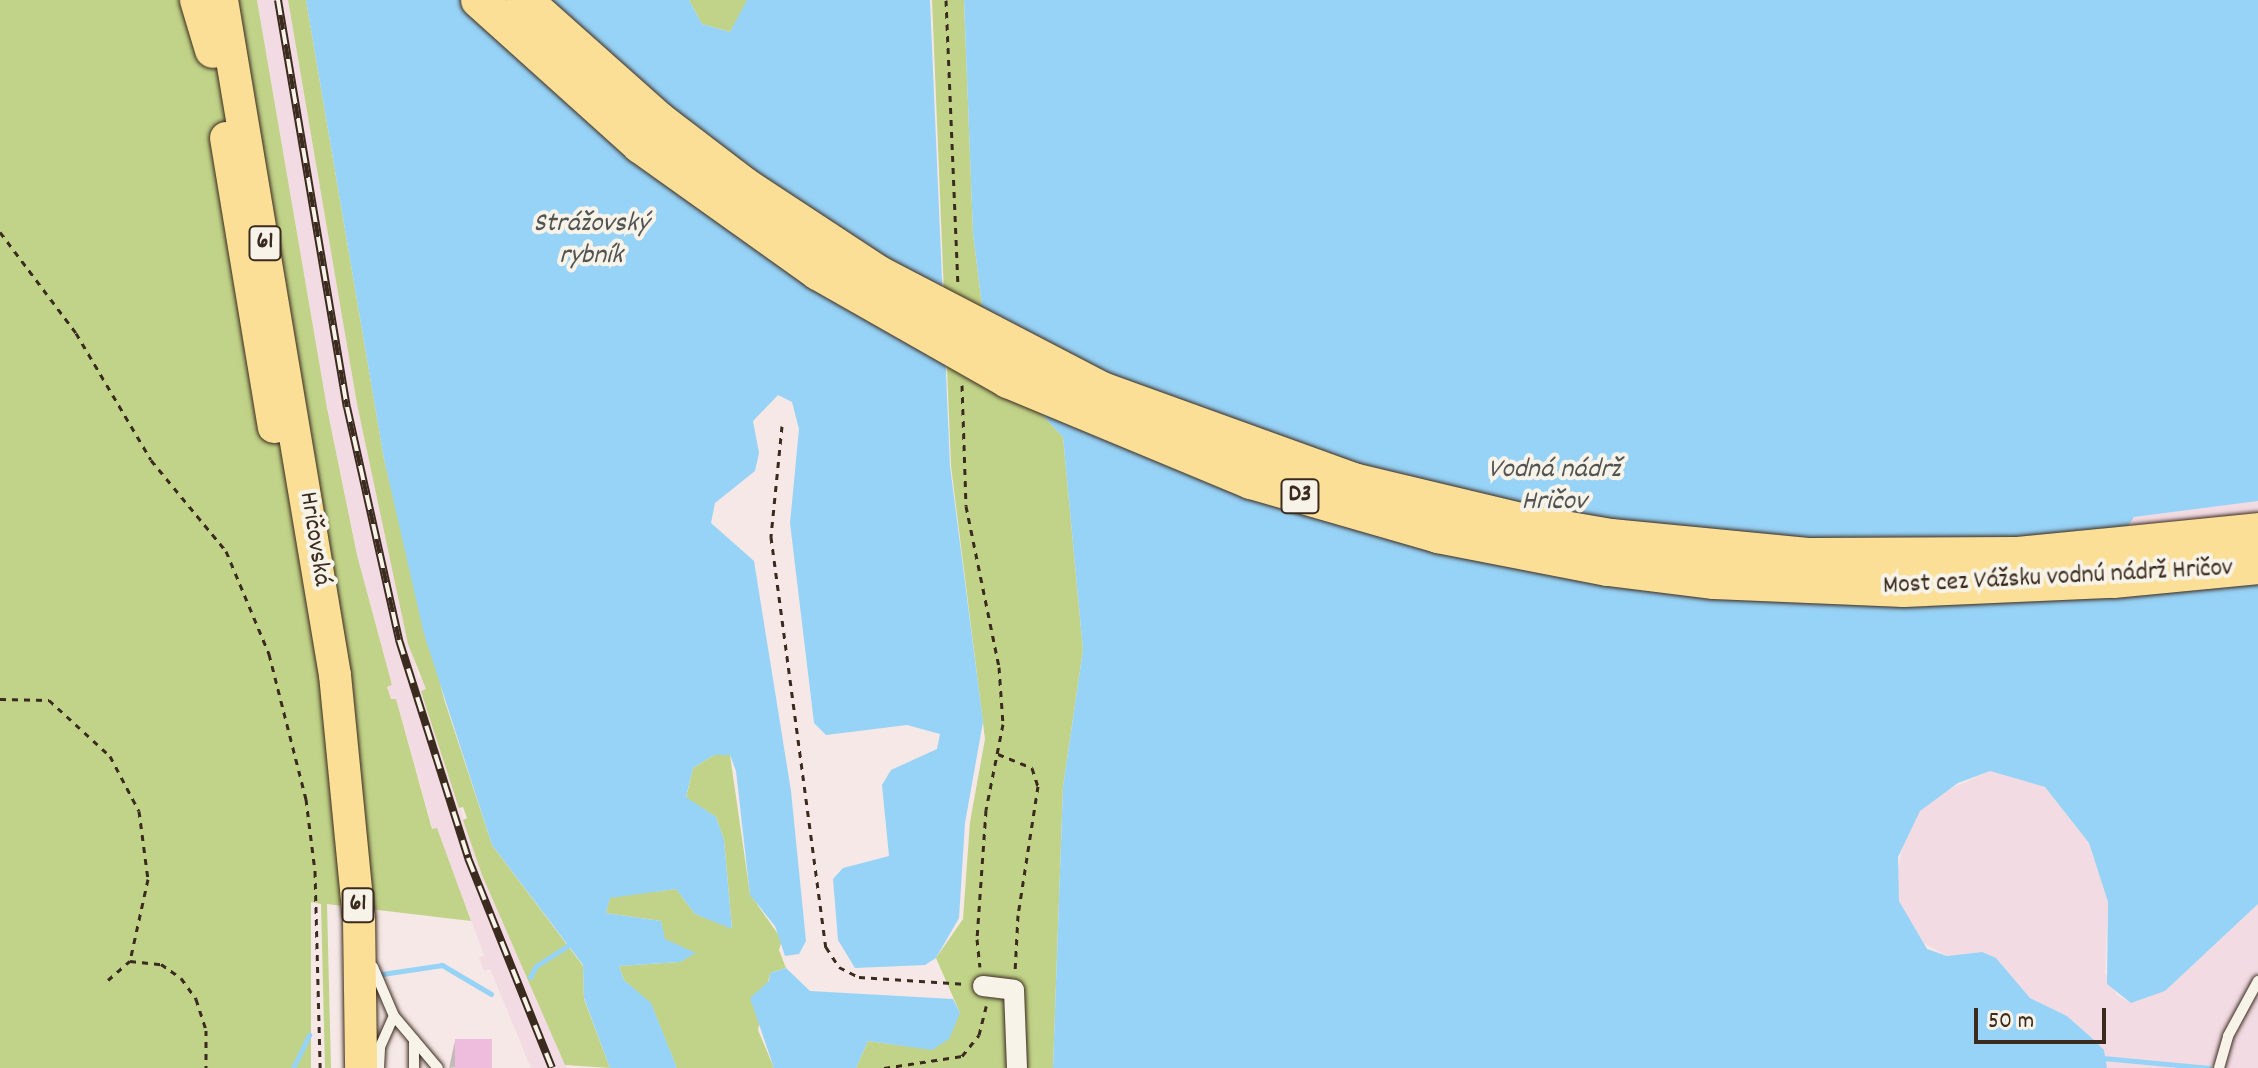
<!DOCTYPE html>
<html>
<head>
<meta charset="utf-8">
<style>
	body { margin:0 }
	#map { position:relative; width:2258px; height:1068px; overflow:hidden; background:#f5e8e6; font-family:Dekko,sans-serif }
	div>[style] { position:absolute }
	.built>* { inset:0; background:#f3dbe4 }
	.green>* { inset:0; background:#c1d388 }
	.water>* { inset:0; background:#97d3f7 }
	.shadow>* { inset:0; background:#0003 }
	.stream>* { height:5px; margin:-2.5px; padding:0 2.5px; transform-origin:2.5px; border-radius:2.5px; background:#97d3f7 }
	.building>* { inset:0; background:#eebdde; transform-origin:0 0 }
	.path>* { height:3px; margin-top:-1.5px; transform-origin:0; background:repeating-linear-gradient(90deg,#3b2a1e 0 6px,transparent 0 12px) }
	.roads { filter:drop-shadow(0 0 2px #3b2a1e) drop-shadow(0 0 2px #3b2a1e) }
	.lane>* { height:10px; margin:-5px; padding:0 5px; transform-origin:5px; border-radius:5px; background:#f7f3e8 }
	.street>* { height:20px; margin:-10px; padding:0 10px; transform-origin:10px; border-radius:10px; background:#f7f3e8 }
	.primary>* { height:32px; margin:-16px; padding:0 16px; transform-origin:16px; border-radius:16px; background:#fbdf96 }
	.highway>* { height:36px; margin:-18px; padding:0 18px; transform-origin:18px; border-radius:18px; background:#fbdf96 }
	.rail>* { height:8px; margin-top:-4px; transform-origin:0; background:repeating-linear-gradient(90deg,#f7f3e8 0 15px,#3b2a1e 0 30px); box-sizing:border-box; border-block:2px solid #3b2a1e }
	.bridges { filter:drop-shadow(0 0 2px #3b2a1e) drop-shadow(0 0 2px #3b2a1e) }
	.highway-bridge>* { height:36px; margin:-18px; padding:0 18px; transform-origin:18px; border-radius:18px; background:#fbdf96 }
	span { translate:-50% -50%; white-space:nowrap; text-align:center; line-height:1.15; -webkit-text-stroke:8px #f7f3e8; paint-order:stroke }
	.shield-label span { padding:2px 6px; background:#f7f3e8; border:2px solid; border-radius:6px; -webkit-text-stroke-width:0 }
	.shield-label { font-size:24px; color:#3b2a1e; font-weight:700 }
	.street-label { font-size:26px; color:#3b2a1e }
	.water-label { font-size:28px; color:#525454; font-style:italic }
	.scale { position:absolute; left:1974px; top:1008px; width:132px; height:36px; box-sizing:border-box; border:4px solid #3b2a1e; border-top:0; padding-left:10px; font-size:24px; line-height:28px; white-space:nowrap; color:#3b2a1e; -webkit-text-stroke:6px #f7f3e8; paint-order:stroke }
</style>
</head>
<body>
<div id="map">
	<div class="built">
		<div style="clip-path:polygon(257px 0,288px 0,357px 404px,418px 678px,423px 677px,426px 689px,421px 691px,482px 875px,567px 1068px,531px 1068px,490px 969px,484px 971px,479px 958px,484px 955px,437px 829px,433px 830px,396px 699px,391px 700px,387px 687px,392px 685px,357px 555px,327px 408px)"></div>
		<div style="clip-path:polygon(2258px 501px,2258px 547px,2132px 533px,2128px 525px,2134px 517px)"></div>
		<div style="clip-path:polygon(1990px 771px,2045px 787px,2089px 843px,2108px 902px,2105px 973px,2117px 995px,2131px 1003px,2165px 991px,2258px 904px,2258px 1068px,2107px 1068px,2104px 1050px,2093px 1039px,2067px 1016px,2030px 998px,1982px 952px,1947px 956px,1918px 940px,1899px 901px,1895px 879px,1906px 834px,1920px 811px,1939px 794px)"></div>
	</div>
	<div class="green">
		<div style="clip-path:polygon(0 0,257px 0,327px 408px,357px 555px,392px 685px,387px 687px,391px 699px,396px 699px,432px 829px,437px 828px,471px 921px,327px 904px,331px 1068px,325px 1068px,321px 904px,311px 902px,311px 1068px,0 1068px)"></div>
		<div style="clip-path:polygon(288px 0,306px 0,384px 459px,444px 699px,492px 845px,583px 966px,584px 999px,610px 1068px,565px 1065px,482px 875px,463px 820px,467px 818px,463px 807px,459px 808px,424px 701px,421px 691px,426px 689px,408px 644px,357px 404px)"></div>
		<div style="clip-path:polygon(689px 0,747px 0,747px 3px,730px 32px,702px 24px)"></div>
		<div style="clip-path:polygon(932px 0,964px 0,973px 233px,983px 314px,1024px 396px,1063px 437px,1083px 650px,1063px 787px,1053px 1068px,856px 1068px,868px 1041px,906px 1046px,960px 1013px,936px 958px,963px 919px,970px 822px,985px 739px,951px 466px)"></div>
		<div style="clip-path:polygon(714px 755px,730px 755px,750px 894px,782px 940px,779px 950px,786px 968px,770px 973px,758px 1030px,774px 1068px,677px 1068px,651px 1004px,624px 980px,619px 966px,680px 962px,695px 953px,664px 939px,661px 921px,606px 913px,610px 897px,676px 889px,695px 914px,732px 928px,724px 840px,716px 817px,686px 798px,693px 768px)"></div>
	</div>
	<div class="water">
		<div style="clip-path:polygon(306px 0,689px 0,702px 24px,730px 32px,747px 0,930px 0,950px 466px,983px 722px,965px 823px,959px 918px,936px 958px,925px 965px,855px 968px,838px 940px,833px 879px,843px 868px,889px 856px,882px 785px,891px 770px,937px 749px,940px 734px,907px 725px,826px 735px,814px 723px,790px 523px,799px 429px,792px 402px,778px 395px,753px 421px,759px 453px,755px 471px,715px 503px,711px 523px,754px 561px,791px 791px,806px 941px,799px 954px,785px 956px,775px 926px,750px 895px,736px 771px,730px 755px,714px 755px,693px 768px,686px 797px,716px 817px,724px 840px,732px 929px,695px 914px,676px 889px,610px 898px,606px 913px,661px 921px,665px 939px,696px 953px,680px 962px,619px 966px,624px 980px,651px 1003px,677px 1068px,610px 1068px,584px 998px,583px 965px,492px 845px,424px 634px,384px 459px)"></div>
		<div style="clip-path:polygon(964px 0,2258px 0,2258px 501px,2134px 517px,2128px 526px,2132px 533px,2258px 547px,2258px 904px,2165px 991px,2131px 1003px,2107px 984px,2108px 902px,2089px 843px,2045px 787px,1990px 771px,1958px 783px,1920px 811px,1898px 857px,1899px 901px,1927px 949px,1947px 956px,1982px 952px,1996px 958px,2030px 998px,2067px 1016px,2093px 1039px,2104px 1050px,2107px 1068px,1053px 1068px,1063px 787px,1083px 650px,1063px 437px,1024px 396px,983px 314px,973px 233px)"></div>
		<div style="clip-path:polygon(786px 968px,810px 991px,953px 999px,960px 1013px,949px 1039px,932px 1050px,868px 1041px,856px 1068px,774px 1068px,750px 998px,769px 981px,770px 973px)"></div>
	</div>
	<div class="shadow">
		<div style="clip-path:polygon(455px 1041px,490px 1064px,449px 1068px)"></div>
	</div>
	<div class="stream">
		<div style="left:382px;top:974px;width:61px;rotate:-8.5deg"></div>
		<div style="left:442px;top:965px;width:57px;rotate:30.6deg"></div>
		<div style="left:530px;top:977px;width:13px;rotate:-61deg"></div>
		<div style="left:536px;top:966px;width:43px;rotate:-32.6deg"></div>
		<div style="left:2103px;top:1058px;width:107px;rotate:5.3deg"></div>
		<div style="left:293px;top:1068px;width:37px;rotate:-64deg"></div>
	</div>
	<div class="building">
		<div style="left:455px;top:1039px;width:37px;height:29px"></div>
	</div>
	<div class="path">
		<div style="left:946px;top:0;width:285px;rotate:87.6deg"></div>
		<div style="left:0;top:232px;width:126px;rotate:53deg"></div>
		<div style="left:76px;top:333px;width:147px;rotate:59.4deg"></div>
		<div style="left:151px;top:460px;width:118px;rotate:50.5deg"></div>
		<div style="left:226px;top:551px;width:112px;rotate:67.3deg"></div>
		<div style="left:269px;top:654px;width:150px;rotate:75.7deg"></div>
		<div style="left:306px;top:799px;width:73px;rotate:82.9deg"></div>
		<div style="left:315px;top:871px;width:197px;rotate:88.5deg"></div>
		<div style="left:962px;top:385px;width:121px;rotate:88.1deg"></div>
		<div style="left:966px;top:506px;width:164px;rotate:78.4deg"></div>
		<div style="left:999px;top:667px;width:57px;rotate:86deg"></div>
		<div style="left:1003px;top:724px;width:88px;rotate:101.2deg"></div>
		<div style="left:986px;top:810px;width:129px;rotate:94deg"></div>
		<div style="left:977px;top:939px;width:28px;rotate:84deg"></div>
		<div style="left:782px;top:426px;width:112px;rotate:95.7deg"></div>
		<div style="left:771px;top:537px;width:414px;rotate:82.4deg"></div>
		<div style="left:826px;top:947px;width:24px;rotate:57deg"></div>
		<div style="left:839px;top:967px;width:22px;rotate:27deg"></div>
		<div style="left:859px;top:977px;width:108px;rotate:3.7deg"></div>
		<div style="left:0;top:699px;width:49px;rotate:1.2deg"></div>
		<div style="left:49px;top:700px;width:83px;rotate:42.6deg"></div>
		<div style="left:110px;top:756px;width:62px;rotate:62.2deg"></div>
		<div style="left:139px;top:811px;width:69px;rotate:82.5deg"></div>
		<div style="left:148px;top:879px;width:84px;rotate:102.4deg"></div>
		<div style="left:998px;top:754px;width:37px;rotate:22deg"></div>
		<div style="left:1032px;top:768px;width:19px;rotate:72deg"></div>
		<div style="left:1038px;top:786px;width:131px;rotate:98.8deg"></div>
		<div style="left:1018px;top:915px;width:58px;rotate:93deg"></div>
		<div style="left:108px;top:980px;width:29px;rotate:-41deg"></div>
		<div style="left:130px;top:961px;width:31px;rotate:6deg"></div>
		<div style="left:161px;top:964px;width:24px;rotate:35deg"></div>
		<div style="left:181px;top:978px;width:26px;rotate:54deg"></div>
		<div style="left:196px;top:999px;width:33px;rotate:72deg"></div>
		<div style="left:206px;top:1030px;width:38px;rotate:90deg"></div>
		<div style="left:884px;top:1068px;width:79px;rotate:-8.7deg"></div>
		<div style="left:962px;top:1056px;width:27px;rotate:-51deg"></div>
		<div style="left:979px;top:1035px;width:30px;rotate:-76deg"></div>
	</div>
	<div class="roads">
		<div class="lane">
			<div style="left:373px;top:967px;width:53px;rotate:66.8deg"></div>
			<div style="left:394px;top:1016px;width:68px;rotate:49.8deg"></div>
			<div style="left:414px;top:1040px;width:28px;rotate:90deg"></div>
			<div style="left:379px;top:1068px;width:21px;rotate:-87deg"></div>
			<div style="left:380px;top:1047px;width:34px;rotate:-66deg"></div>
			<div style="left:2219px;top:1068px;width:33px;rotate:-74deg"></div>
			<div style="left:2228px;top:1036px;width:63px;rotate:-61.4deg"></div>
		</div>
		<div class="street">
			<div style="left:983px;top:986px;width:31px;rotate:7deg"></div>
			<div style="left:1014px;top:990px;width:78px;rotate:87.8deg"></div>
		</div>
		<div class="primary">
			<div style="left:222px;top:0;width:684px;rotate:80.5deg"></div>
			<div style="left:335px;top:675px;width:244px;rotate:84.4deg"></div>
			<div style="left:359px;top:918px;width:150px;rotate:89.2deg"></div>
			<div style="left:226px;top:138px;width:293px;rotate:80.6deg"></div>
		</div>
		<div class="highway">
			<div style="left:198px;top:0;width:52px;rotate:73.3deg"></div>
		</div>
	</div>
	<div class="rail">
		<div style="left:278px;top:0;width:413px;rotate:80.4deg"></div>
		<div style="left:347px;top:407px;width:239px;rotate:77.4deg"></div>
		<div style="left:399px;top:640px;width:229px;rotate:72.4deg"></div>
		<div style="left:468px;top:858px;width:226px;rotate:68.2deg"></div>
	</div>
	<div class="bridges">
		<div class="highway-bridge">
			<div style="left:479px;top:0;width:217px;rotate:42deg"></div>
			<div style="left:640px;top:145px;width:219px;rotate:35.5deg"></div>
			<div style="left:818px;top:272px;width:219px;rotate:29.6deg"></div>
			<div style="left:1008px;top:380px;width:263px;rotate:22.6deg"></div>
			<div style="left:1251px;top:481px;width:195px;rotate:16.1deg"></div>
			<div style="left:1438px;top:535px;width:173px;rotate:11deg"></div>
			<div style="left:1608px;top:568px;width:107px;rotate:7deg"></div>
			<div style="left:1714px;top:581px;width:190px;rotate:2.4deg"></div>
			<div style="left:1904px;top:589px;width:209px;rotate:-2.5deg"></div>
			<div style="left:2113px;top:580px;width:146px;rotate:-5.5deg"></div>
			<div style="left:524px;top:0;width:182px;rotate:41.7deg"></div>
			<div style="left:660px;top:121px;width:107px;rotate:37.4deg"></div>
			<div style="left:745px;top:186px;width:160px;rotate:33.3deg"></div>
			<div style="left:879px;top:274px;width:251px;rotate:27.5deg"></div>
			<div style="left:1102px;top:390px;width:267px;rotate:19.9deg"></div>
			<div style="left:1353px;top:481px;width:181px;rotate:13.4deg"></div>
			<div style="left:1529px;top:523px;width:83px;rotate:9.7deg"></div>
			<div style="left:1611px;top:537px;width:200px;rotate:5.5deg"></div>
			<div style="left:1810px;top:556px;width:208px;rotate:-0.3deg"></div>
			<div style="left:2018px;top:555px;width:241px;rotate:-5.7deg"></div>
		</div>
	</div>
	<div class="shield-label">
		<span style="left:265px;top:243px">61</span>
		<span style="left:1300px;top:496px">D3</span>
		<span style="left:358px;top:905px">61</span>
	</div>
	<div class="street-label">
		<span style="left:314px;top:539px;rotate:81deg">Hričovská</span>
		<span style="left:2058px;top:578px;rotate:-3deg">Most cez Vážsku vodnú nádrž Hričov</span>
	</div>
	<div class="water-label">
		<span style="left:591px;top:241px">Strážovský<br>rybník</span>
		<span style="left:1554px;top:487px">Vodná nádrž<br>Hričov</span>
	</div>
	<div class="scale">50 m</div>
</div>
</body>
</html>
